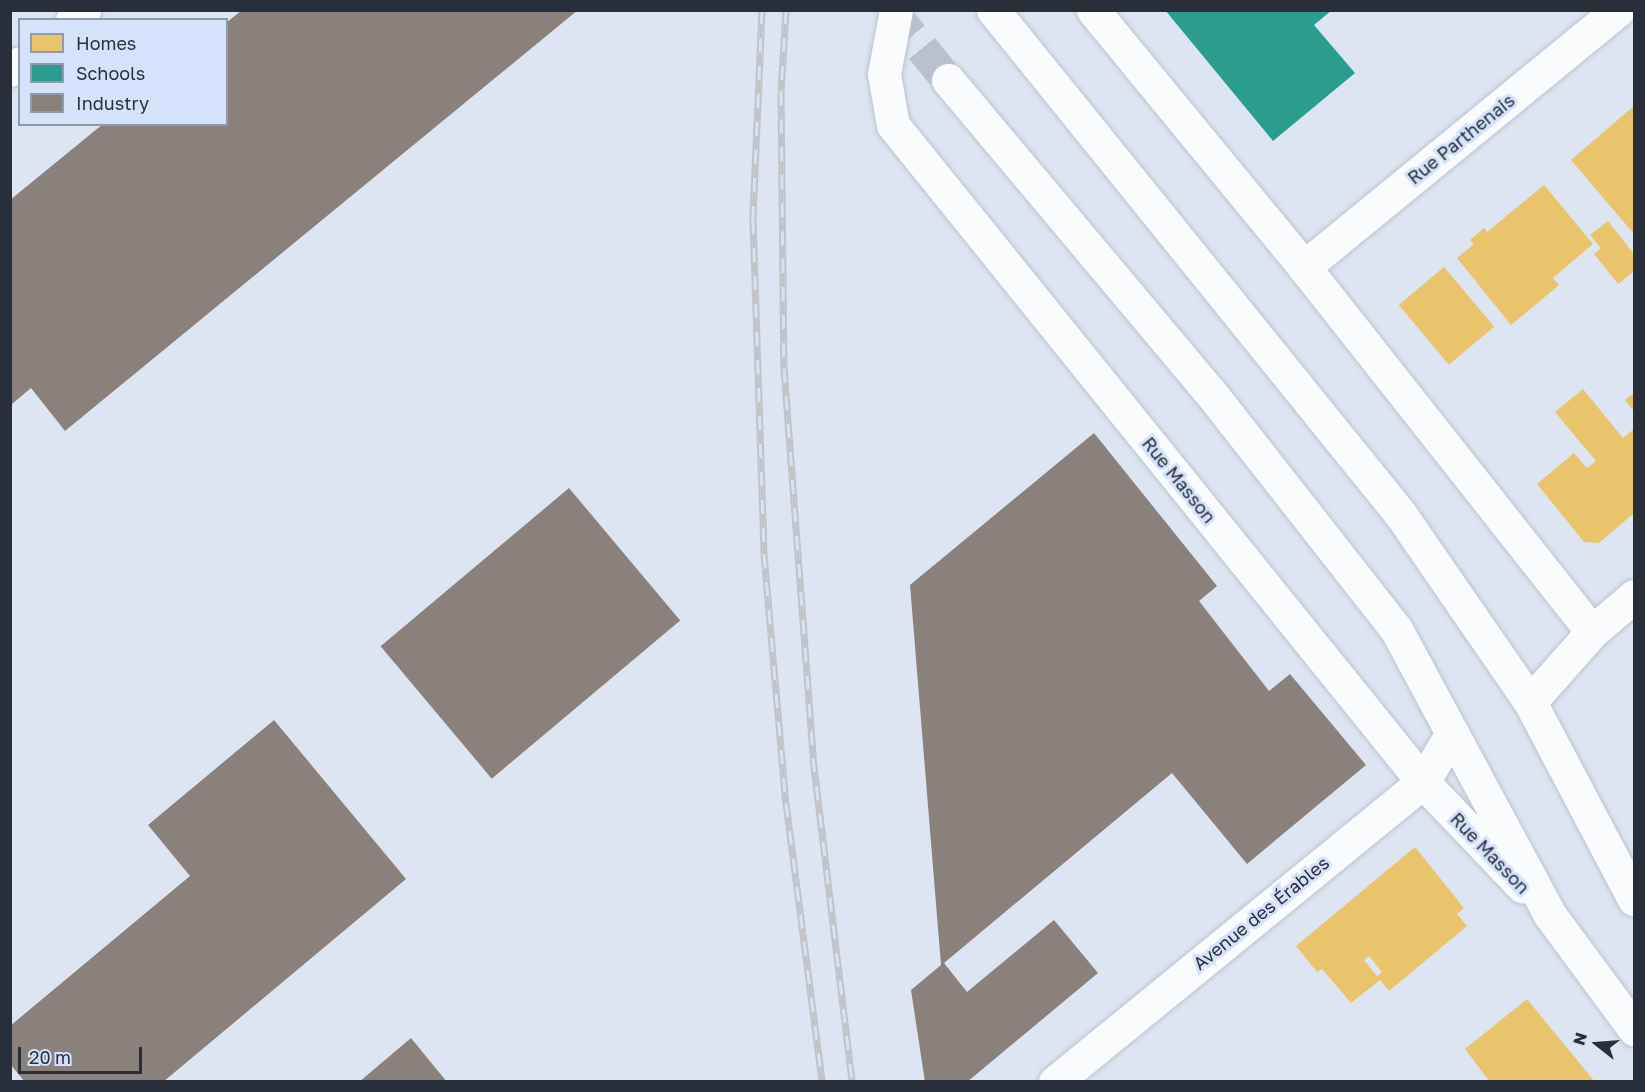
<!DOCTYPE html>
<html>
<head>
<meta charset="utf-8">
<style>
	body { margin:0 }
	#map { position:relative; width:1645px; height:1092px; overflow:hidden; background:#dde5f2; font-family:"Golos Text",sans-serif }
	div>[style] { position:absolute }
	.homes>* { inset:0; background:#e9c46a; transform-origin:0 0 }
	.schools>* { inset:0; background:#2a9d8f }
	.industry>* { inset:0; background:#8a817c; transform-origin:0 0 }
	.minor-tunnel>* { height:33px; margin-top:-16.5px; transform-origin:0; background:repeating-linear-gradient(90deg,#b9c1cd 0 33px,transparent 0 49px) }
	.roads { filter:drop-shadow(0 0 2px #bcc2ce) drop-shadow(0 0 2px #bcc2ce) }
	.minor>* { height:33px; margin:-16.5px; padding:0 16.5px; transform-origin:16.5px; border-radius:16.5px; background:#fafbfd }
	.rail>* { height:7px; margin-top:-3.5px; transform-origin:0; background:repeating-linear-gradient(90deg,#d4e2fb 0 14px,#c1c3c7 0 28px); box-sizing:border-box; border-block:2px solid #c1c3c7 }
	span { translate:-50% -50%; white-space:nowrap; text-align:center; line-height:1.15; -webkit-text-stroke:6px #d4e2fb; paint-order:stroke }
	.street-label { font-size:18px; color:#282f3a }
	.frame { position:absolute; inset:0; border:12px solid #282f3a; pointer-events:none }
	.legend { position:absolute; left:18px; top:18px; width:210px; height:108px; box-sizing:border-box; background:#d4e2fb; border:2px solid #8f9aae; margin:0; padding:8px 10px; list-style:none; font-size:18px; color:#282f3a }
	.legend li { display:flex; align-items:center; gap:12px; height:30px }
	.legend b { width:30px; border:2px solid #8f9aae }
	.north { position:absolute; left:1567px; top:1014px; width:60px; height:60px; -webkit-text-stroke:4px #d4e2fb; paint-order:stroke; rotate:287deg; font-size:16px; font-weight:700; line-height:24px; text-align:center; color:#282f3a }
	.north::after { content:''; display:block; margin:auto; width:21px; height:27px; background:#282f3a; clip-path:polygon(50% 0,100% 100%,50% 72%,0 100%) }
	.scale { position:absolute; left:18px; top:1047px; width:124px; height:27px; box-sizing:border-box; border:3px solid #282f3a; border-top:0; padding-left:8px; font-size:18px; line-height:21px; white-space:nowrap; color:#282f3a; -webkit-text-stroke:4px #d4e2fb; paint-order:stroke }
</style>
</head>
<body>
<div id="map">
	<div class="homes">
		<div style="clip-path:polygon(1634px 106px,1634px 234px,1571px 160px)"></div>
		<div style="clip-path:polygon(1544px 185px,1593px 244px,1553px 278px,1559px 285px,1511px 325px,1457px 258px,1474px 244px,1470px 240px,1484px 228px,1487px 232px)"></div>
		<div style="clip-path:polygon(1608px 221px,1634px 254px,1634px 271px,1618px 284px,1594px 254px,1601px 248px,1590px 235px)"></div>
		<div style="left:1444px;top:267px;width:78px;height:59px;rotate:50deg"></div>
		<div style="clip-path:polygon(1583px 389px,1623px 438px,1634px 429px,1634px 513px,1599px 543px,1584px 542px,1537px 484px,1574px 453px,1587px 468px,1596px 461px,1555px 412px)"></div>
		<div style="clip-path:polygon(1634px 393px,1634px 411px,1625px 400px)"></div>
		<div style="clip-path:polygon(evenodd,1415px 847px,1464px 908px,1457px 914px,1467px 926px,1389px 991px,1380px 980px,1351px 1003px,1322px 969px,1317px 972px,1296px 946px,1415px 847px,1369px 956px,1382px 972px,1377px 976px,1364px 960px,1369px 956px)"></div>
		<div style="clip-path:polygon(1527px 999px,1558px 1037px,1595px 1082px,1490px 1082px,1465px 1049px)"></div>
	</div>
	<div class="schools">
		<div style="clip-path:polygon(1165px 10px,1332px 10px,1314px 25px,1355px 73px,1273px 141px)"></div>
	</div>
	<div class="industry">
		<div style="clip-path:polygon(242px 10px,578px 10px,65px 431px,31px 388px,12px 404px,10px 200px,103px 124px,226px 124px,226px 23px)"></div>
		<div style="clip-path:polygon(1094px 433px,1217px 586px,1199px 601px,1269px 691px,1290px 674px,1366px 765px,1247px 864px,1172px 773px,944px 963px,967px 992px,1054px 920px,1098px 973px,967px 1082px,925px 1082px,911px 990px,941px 965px,910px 585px)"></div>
		<div style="left:569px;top:488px;width:173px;height:246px;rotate:50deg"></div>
		<div style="clip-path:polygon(274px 720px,406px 879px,163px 1082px,25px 1082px,10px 1064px,10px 1026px,190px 876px,148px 825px)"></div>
		<div style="clip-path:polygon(411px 1038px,447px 1082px,359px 1082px)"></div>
	</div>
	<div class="minor-tunnel">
		<div style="left:891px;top:10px;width:90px;rotate:50.8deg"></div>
	</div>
	<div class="roads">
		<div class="minor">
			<div style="left:896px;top:10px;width:65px;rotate:100.6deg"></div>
			<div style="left:884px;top:74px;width:52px;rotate:80deg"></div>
			<div style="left:893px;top:125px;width:844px;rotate:51.11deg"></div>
			<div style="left:1423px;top:782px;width:144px;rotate:46.4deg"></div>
			<div style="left:993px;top:10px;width:649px;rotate:51.06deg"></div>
			<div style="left:1401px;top:515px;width:227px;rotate:55.4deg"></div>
			<div style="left:1530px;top:702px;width:223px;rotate:62.2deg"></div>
			<div style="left:1093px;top:10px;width:333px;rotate:50.6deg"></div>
			<div style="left:1304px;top:267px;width:465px;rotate:51.7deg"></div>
			<div style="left:72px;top:20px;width:16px;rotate:-40deg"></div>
			<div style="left:10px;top:70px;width:12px;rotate:-35deg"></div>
			<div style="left:948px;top:80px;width:407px;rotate:50deg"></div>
			<div style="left:1210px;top:392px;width:301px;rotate:51.9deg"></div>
			<div style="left:1396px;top:629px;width:325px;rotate:61.7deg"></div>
			<div style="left:1550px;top:915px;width:142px;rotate:53.6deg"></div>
			<div style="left:1304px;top:267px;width:406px;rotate:-39.3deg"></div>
			<div style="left:1530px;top:702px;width:94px;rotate:-48.5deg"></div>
			<div style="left:1592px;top:632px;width:55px;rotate:-40.6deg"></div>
			<div style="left:1055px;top:1082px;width:475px;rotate:-39.2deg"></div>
			<div style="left:1423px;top:782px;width:57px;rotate:-59.4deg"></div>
		</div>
	</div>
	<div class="rail">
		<div style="left:762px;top:10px;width:210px;rotate:92.5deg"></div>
		<div style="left:753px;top:220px;width:334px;rotate:88.1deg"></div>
		<div style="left:764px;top:554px;width:250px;rotate:85deg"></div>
		<div style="left:786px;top:803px;width:281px;rotate:82.6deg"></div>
		<div style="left:786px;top:10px;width:81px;rotate:93.5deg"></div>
		<div style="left:781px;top:91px;width:277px;rotate:89.4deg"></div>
		<div style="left:784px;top:368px;width:391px;rotate:85.7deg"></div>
		<div style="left:813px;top:758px;width:326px;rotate:83.1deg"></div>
	</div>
	<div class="street-label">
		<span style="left:1461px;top:139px;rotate:-39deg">Rue Parthenais</span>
		<span style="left:1179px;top:480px;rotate:51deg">Rue Masson</span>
		<span style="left:1490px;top:853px;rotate:46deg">Rue Masson</span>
		<span style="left:1261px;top:913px;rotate:-39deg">Avenue des Érables</span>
	</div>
	<div class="frame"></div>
	<ul class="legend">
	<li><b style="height:16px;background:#e9c46a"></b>Homes</li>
	<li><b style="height:16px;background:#2a9d8f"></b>Schools</li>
	<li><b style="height:16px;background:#8a817c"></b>Industry</li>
	</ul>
	<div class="north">N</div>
	<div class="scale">20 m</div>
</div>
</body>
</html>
